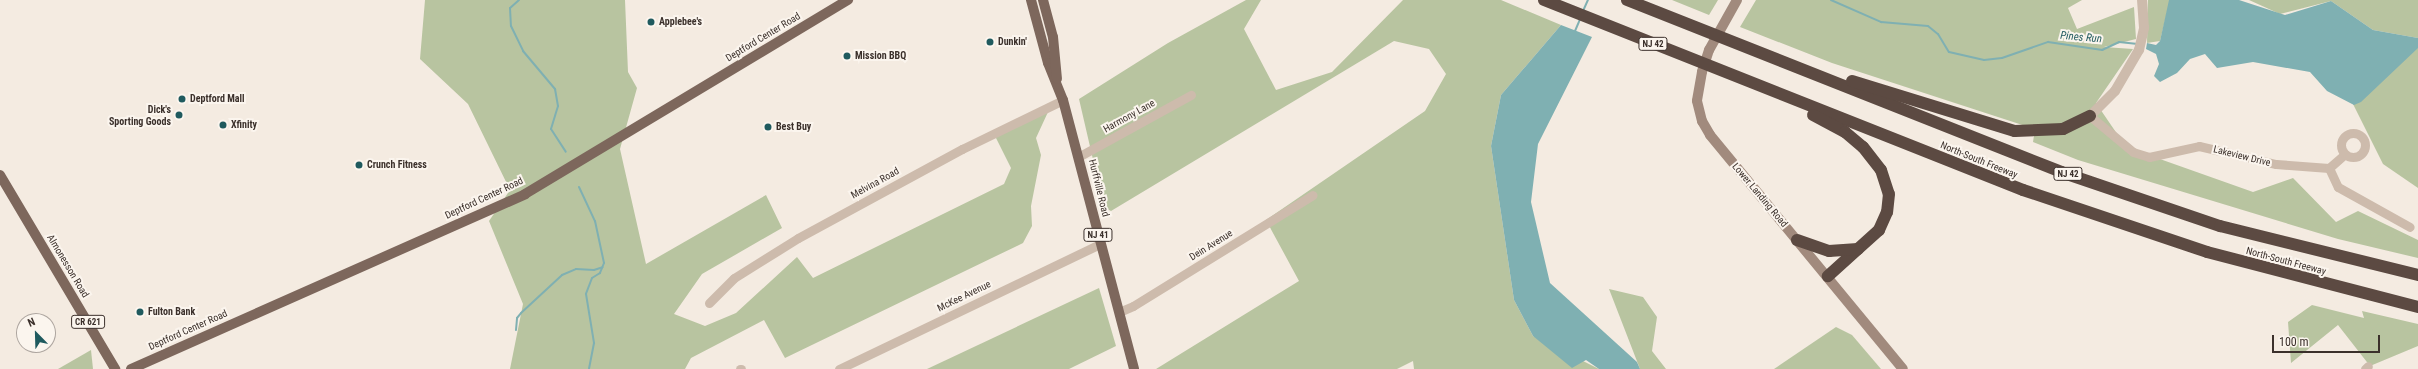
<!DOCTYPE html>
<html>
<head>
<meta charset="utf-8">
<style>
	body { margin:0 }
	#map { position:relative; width:2418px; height:369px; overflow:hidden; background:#f4ebe1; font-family:"Roboto Condensed",sans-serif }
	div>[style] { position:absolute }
	.green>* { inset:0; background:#b8c4a0 }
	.water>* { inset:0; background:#7fb0b2 }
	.stream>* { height:2px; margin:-1px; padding:0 1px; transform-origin:1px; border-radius:1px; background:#7fb0b2 }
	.minor>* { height:9px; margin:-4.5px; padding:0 4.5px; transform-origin:4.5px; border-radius:4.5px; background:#cdbbac }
	.minor>.ring { margin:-4.5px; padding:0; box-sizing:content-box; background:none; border:9px solid #cdbbac; border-radius:50% }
	.tertiary>* { height:10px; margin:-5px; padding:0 5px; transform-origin:5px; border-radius:5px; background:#cdbbac }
	.secondary>* { height:10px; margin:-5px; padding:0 5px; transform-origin:5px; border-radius:5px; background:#a18a7d }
	.primary>* { height:10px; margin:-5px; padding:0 5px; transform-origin:5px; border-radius:5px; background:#7d675c }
	.motorway>* { height:12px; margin:-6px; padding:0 6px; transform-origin:6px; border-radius:6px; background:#5c4a42 }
	.dots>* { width:11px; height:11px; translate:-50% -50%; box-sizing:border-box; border:2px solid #fbf5ee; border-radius:50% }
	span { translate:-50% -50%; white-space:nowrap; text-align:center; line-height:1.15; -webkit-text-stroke:4px #fbf5ee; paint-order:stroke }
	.shield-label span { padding:1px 3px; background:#fbf5ee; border:1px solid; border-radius:3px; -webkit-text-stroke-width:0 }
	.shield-label { font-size:9px; color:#3b302b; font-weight:700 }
	.poi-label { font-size:10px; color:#3b302b; font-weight:700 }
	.left { translate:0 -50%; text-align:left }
	.right { translate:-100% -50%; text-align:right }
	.street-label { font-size:10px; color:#3b302b }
	.water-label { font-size:11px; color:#1f5a5e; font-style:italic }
	.north { position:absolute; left:16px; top:313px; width:40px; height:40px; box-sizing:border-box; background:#fbf5ee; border:1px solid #aea6a0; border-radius:50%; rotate:337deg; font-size:11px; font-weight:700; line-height:16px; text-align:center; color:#3b302b }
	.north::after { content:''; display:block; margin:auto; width:14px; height:18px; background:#1f5a5e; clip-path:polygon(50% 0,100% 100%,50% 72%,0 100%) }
	.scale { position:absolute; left:2272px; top:335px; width:108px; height:18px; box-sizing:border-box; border:2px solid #3b302b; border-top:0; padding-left:5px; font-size:12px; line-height:14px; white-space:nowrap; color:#3b302b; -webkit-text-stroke:3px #fbf5ee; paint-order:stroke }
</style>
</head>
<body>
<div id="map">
	<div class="green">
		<div style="clip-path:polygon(425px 0,625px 0,628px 72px,637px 88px,620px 149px,646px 264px,766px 195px,782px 228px,702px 274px,674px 314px,705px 326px,736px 313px,797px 257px,813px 278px,1004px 184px,1011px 168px,993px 132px,1048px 112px,1036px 138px,1041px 155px,1031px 206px,1032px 226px,1023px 243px,785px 358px,764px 320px,691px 358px,685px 369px,510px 369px,523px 304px,489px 221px,510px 190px,468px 104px,420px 59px)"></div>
		<div style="clip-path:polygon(1246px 0,1261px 0,1244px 29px,1276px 90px,1332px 72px,1403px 0,1501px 0,1561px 25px,1501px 95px,1491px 146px,1514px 300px,1533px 336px,1599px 369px,1414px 369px,1413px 361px,1397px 369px,1156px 369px,1299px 281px,1266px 220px,1425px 111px,1446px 74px,1429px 49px,1394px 41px,1111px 211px,1104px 207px,1079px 99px,1168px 43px)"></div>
		<div style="clip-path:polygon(1672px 0,1718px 0,1709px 15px)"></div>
		<div style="clip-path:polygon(1756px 0,2082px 0,2068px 8px,2077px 29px,2134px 7px,2136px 39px,2104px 47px,2133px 49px,2096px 103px,2126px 147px,2253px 192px,2293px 178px,2336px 222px,2358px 211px,2418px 240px,2418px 258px,2338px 239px,2078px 160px,2033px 142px,2035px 129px,1832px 63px,1740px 27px)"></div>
		<div style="clip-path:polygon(2148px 0,2170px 0,2160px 41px,2147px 43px)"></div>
		<div style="clip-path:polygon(2249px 0,2418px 0,2418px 38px,2373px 30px,2331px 1px,2280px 14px)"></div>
		<div style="clip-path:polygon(2418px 38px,2418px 188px,2383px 164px,2353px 104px)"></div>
		<div style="clip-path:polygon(1099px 288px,1116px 346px,1069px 369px,927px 369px)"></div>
		<div style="clip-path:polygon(1609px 289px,1643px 297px,1657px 317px,1652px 351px,1666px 369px,1640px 369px)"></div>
		<div style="clip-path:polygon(2312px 305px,2364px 318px,2362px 311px,2418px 324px,2418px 346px,2370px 366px,2338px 325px,2291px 363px,2288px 322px)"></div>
		<div style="clip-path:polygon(1836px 327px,1852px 335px,1881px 369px,1774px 369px)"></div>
		<div style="clip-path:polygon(91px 350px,93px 369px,58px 369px)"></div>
	</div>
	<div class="water">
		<div style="clip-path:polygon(2169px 0,2239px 0,2285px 15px,2331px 1px,2373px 30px,2418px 38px,2418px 48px,2361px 102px,2354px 105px,2327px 91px,2310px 72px,2253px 62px,2217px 68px,2205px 54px,2190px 59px,2177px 73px,2160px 82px,2154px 76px,2159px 64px,2156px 54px,2146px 49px,2147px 43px,2156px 45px,2160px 41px)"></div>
		<div style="clip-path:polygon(1561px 25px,1592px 37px,1538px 144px,1531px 202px,1550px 283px,1637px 362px,1640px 369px,1599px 369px,1586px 360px,1572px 368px,1533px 336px,1514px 300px,1491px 146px,1501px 95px)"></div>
	</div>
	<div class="stream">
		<div style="left:519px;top:0;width:12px;rotate:138deg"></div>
		<div style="left:510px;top:8px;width:18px;rotate:87deg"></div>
		<div style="left:511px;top:26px;width:28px;rotate:64deg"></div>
		<div style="left:523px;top:51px;width:50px;rotate:49.9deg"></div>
		<div style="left:555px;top:89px;width:17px;rotate:80deg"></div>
		<div style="left:558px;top:106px;width:24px;rotate:107deg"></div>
		<div style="left:551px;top:129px;width:27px;rotate:57deg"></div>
		<div style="left:1831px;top:0;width:55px;rotate:23.7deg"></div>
		<div style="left:1881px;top:22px;width:47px;rotate:4.9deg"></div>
		<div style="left:1928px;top:26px;width:13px;rotate:39deg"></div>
		<div style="left:1938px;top:34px;width:21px;rotate:59deg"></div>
		<div style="left:1949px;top:52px;width:36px;rotate:13deg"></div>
		<div style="left:1984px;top:60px;width:18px;rotate:-6deg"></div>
		<div style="left:2002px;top:58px;width:49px;rotate:-19.2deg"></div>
		<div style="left:2048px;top:42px;width:55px;rotate:8.4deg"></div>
		<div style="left:2102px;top:50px;width:19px;rotate:-25deg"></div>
		<div style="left:2119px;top:42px;width:19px;rotate:6deg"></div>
		<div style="left:1583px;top:11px;width:12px;rotate:-66deg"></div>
		<div style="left:1575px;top:31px;width:13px;rotate:-67deg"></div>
		<div style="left:579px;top:187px;width:38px;rotate:65deg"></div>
		<div style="left:595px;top:221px;width:43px;rotate:77.9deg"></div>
		<div style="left:604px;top:263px;width:11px;rotate:112deg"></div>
		<div style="left:600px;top:273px;width:9px;rotate:148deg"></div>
		<div style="left:592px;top:278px;width:17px;rotate:111deg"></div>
		<div style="left:586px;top:294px;width:50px;rotate:80.7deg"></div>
		<div style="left:594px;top:343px;width:26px;rotate:101deg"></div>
		<div style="left:516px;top:330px;width:12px;rotate:-85deg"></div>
		<div style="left:517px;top:318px;width:6px;rotate:-51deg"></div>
		<div style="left:521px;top:313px;width:56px;rotate:-42.8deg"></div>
		<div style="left:562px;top:275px;width:15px;rotate:-23deg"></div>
		<div style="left:576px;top:269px;width:18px;rotate:3deg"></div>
		<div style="left:594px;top:270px;width:9px;rotate:-18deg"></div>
	</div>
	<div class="minor">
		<div style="left:2090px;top:116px;width:56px;rotate:39.9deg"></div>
		<div style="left:2133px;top:152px;width:17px;rotate:17deg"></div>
		<div style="left:2149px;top:157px;width:51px;rotate:-12.4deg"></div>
		<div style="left:2199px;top:146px;width:79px;rotate:13.2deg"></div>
		<div style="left:2276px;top:164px;width:53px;rotate:4.3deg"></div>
		<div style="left:2329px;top:168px;width:21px;rotate:-41deg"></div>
		<div class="ring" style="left:2341px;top:133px;width:15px;height:15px"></div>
		<div style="left:1078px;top:157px;width:129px;rotate:-28.8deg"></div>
		<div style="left:2329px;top:168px;width:21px;rotate:65deg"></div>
		<div style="left:2338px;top:187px;width:82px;rotate:29.1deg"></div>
		<div style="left:709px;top:303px;width:35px;rotate:-45deg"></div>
		<div style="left:734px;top:278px;width:75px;rotate:-32deg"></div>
		<div style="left:798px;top:238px;width:187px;rotate:-28.5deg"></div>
		<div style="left:962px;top:149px;width:112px;rotate:-25.9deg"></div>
		<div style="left:1119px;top:312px;width:15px;rotate:-23deg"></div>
		<div style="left:1133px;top:306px;width:211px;rotate:-31.7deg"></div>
		<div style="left:740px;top:369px;width:1px"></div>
		<div style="left:839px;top:369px;width:289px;rotate:-25.6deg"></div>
		<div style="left:2365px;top:369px;width:4px;rotate:-45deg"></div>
	</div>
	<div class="tertiary">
		<div style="left:2090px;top:116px;width:35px;rotate:-45deg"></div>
		<div style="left:2115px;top:91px;width:48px;rotate:-59.7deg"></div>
		<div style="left:2139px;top:50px;width:23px;rotate:-77deg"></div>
		<div style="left:2144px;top:28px;width:28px;rotate:-94deg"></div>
	</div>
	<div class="secondary">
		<div style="left:1737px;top:0;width:57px;rotate:119.2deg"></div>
		<div style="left:1709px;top:50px;width:23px;rotate:108deg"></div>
		<div style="left:1702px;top:72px;width:29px;rotate:100deg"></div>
		<div style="left:1697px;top:101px;width:21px;rotate:76deg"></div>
		<div style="left:1702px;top:121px;width:16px;rotate:60deg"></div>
		<div style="left:1710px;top:135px;width:303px;rotate:50.5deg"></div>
	</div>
	<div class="primary">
		<div style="left:1031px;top:0;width:65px;rotate:74.9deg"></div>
		<div style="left:1048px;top:63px;width:40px;rotate:68deg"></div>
		<div style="left:1063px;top:100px;width:278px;rotate:75.2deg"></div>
		<div style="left:1043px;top:0;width:38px;rotate:75deg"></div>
		<div style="left:1053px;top:37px;width:42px;rotate:84.6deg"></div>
		<div style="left:0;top:175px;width:226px;rotate:59.3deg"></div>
		<div style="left:131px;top:369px;width:431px;rotate:-23.9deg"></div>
		<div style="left:525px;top:194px;width:377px;rotate:-31deg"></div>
	</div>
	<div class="motorway">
		<div style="left:1544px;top:0;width:515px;rotate:21.64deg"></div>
		<div style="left:2023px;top:190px;width:194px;rotate:18.6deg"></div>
		<div style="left:2207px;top:252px;width:218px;rotate:14.6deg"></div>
		<div style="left:1627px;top:0;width:467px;rotate:21.6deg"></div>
		<div style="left:2061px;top:172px;width:168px;rotate:18.8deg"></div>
		<div style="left:2220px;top:226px;width:204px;rotate:13.9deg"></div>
		<div style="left:1852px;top:81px;width:170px;rotate:17.1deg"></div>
		<div style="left:2015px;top:131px;width:48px;rotate:-2.4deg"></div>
		<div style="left:2063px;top:129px;width:30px;rotate:-26deg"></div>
		<div style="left:1813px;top:115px;width:36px;rotate:28deg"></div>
		<div style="left:1845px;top:132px;width:23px;rotate:40deg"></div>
		<div style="left:1863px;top:147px;width:29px;rotate:52deg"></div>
		<div style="left:1881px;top:170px;width:25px;rotate:72deg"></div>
		<div style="left:1889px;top:194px;width:18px;rotate:96deg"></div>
		<div style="left:1887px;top:212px;width:20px;rotate:114deg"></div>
		<div style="left:1879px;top:230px;width:69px;rotate:138deg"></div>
		<div style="left:1797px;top:240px;width:34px;rotate:19deg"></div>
		<div style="left:1829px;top:251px;width:29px;rotate:-4deg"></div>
	</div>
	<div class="dots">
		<div style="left:651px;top:22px;background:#1f5a5e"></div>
		<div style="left:990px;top:42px;background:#1f5a5e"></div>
		<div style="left:847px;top:56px;background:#1f5a5e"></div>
		<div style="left:182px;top:99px;background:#1f5a5e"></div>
		<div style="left:179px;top:115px;background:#1f5a5e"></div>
		<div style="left:223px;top:125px;background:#1f5a5e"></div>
		<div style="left:768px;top:127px;background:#1f5a5e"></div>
		<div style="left:359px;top:165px;background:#1f5a5e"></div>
		<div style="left:140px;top:312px;background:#1f5a5e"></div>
	</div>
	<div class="shield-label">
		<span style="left:1653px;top:44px">NJ 42</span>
		<span style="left:2068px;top:174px">NJ 42</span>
		<span style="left:1098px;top:235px">NJ 41</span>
		<span style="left:88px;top:322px">CR 621</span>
	</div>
	<div class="poi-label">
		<span class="left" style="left:659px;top:22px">Applebee's</span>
		<span class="left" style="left:998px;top:42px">Dunkin'</span>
		<span class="left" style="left:855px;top:56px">Mission BBQ</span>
		<span class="left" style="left:190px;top:99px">Deptford Mall</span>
		<span class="right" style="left:171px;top:115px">Dick's<br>Sporting Goods</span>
		<span class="left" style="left:231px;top:125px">Xfinity</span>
		<span class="left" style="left:776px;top:127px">Best Buy</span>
		<span class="left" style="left:367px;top:165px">Crunch Fitness</span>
		<span class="left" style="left:148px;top:312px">Fulton Bank</span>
	</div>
	<div class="street-label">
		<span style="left:763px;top:37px;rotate:-31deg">Deptford Center Road</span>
		<span style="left:1129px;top:116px;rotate:-29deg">Harmony Lane</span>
		<span style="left:2242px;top:156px;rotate:14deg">Lakeview Drive</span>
		<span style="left:1979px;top:160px;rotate:22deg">North-South Freeway</span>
		<span style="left:875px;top:183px;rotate:-29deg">Melvina Road</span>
		<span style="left:1099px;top:188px;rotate:76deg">Hurffville Road</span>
		<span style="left:1760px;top:195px;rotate:50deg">Lower Landing Road</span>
		<span style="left:484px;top:198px;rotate:-25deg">Deptford Center Road</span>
		<span style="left:1211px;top:245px;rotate:-32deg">Dein Avenue</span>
		<span style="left:2286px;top:261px;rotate:15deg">North-South Freeway</span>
		<span style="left:68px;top:266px;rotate:59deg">Almonesson Road</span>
		<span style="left:964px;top:296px;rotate:-26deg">McKee Avenue</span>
		<span style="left:188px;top:330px;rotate:-24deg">Deptford Center Road</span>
	</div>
	<div class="water-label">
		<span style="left:2081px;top:38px;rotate:5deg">Pines Run</span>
	</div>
	<div class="north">N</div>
	<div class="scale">100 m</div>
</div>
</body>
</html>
